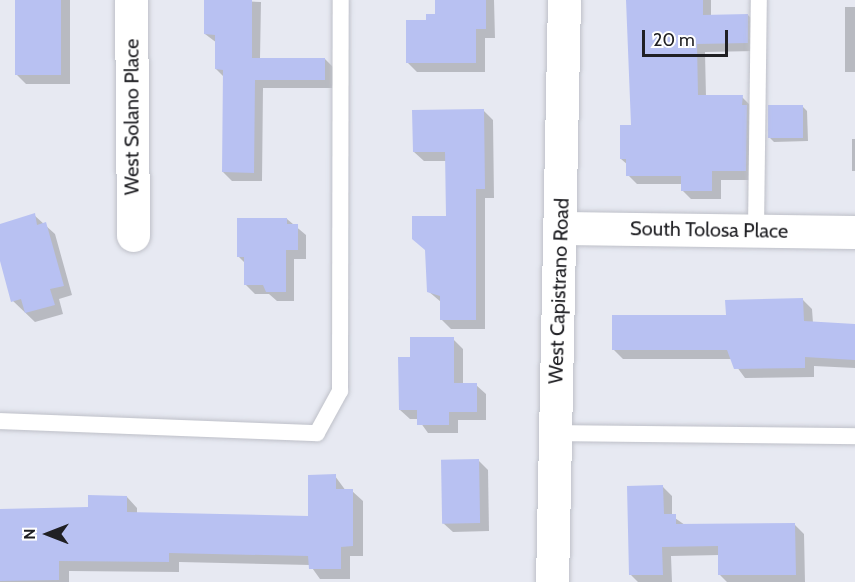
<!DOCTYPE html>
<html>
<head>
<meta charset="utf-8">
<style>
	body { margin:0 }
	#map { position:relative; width:855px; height:582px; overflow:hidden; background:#e7e9f2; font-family:Cabin,sans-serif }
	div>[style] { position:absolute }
	.shadow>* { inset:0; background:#0003; transform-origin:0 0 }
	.building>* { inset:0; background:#b8c1f2; transform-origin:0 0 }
	.roads { filter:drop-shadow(0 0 2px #bec0c8) drop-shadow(0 0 2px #bec0c8) }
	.lane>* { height:16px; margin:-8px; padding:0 8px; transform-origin:8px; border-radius:8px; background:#fff }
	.street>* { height:33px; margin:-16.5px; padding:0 16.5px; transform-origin:16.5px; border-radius:16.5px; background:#fff }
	span { translate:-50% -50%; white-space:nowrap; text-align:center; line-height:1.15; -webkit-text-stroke:4.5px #fff; paint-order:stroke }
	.street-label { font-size:20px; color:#202024 }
	.north { position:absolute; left:18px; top:504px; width:60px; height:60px; -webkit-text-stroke:4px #fff; paint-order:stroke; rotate:270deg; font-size:16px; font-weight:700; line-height:24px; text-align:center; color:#202024 }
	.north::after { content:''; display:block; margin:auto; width:21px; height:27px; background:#202024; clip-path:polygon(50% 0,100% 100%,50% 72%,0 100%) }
	.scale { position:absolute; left:642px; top:30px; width:86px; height:27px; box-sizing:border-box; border:3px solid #202024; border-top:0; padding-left:8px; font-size:18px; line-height:21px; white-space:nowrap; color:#202024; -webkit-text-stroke:4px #fff; paint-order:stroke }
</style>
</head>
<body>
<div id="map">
	<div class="shadow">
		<div style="clip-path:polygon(16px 0,70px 0,70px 84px,26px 84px,16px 74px)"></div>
		<div style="clip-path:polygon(206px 0,261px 2px,260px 59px,325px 59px,334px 68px,334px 88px,263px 88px,262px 181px,232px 181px,223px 172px,224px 77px,216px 69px,217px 43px,205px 34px)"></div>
		<div style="clip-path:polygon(437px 0,494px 0,495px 38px,485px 38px,485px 72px,417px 72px,407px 62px,427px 22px,437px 16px)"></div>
		<div style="clip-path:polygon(629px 0,711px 0,711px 16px,748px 15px,757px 24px,756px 51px,705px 52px,706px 97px,742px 97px,751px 106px,755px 180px,721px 180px,721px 199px,691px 199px,682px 190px,682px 184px,637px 184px,628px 175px,628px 165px,621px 159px,633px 126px)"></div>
		<div style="left:845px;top:7px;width:10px;height:65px"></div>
		<div style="clip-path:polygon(803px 107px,807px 111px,808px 141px,774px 142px,769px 137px)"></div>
		<div style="clip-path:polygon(483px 110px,493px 120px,494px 198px,485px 198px,485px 329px,451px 329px,441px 319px,441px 302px,428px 291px,447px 218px,446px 161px,424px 161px,414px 152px)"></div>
		<div style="left:852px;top:139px;width:3px;height:32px"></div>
		<div style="clip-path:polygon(34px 215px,55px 234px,72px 295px,59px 299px,63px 314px,35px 322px,13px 301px,0 256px,0 241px)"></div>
		<div style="clip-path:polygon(287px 219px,306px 235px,306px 259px,294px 259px,294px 301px,277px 301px,269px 294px,255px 294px,245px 284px,245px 263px,238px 256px)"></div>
		<div style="clip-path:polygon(803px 300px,812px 309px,813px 323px,855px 325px,855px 368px,814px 366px,814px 377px,745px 378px,731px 359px,623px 359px,613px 349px)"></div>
		<div style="clip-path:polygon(453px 339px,463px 349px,463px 385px,476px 385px,486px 394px,486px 420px,458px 420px,458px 433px,428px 433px,418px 419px,410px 419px,400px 410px,412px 359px)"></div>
		<div style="clip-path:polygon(478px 460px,488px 470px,489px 531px,453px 532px,443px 523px)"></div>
		<div style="clip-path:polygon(335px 476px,346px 491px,352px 491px,363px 501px,363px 556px,350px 556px,350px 579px,320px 579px,310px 565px,179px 562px,179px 572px,69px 571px,69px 582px,0 582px,0 510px,89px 508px,127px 497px,137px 508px,137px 514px,310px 518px)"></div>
		<div style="clip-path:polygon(663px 487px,672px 496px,672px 516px,685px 525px,795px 525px,804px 534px,805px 582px,727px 582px,720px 575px,720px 555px,671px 556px,672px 582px,638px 582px,631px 575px)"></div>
	</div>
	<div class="building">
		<div style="left:15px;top:0;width:46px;height:75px"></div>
		<div style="clip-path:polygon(204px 0,252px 0,252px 58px,325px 58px,325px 80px,255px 80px,254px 173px,222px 172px,223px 70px,215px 69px,215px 35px,204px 34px)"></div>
		<div style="clip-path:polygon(435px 0,486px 0,486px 29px,476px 29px,476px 63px,406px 63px,406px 20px,426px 20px,426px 14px,435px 14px)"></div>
		<div style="clip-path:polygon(626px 0,703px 0,703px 15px,748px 14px,748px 43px,697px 44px,698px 95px,743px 95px,742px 105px,747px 105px,746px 171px,712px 171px,712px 191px,681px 191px,681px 176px,626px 176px,626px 159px,620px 159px,620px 125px,631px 125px)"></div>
		<div style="left:768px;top:105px;width:35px;height:33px"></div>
		<div style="clip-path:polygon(484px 109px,485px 189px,476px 189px,476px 320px,440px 320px,440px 296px,427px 292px,425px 250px,412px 239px,412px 216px,446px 216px,445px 152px,413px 152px,412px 110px)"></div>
		<div style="clip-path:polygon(35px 213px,37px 225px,46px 222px,64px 286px,50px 289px,55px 305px,25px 313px,21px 299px,11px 302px,0 261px,0 224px)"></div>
		<div style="clip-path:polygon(237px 218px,287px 218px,287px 224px,298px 224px,298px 250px,286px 250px,286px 292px,266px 292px,263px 285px,244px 285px,244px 257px,237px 257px)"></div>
		<div style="clip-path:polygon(803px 298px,804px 321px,855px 324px,855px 360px,805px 357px,805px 368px,734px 369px,727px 350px,612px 350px,612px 315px,726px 315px,725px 300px)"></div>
		<div style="clip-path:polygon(410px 337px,454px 337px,454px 383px,477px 383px,477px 412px,449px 412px,449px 425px,417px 425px,417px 410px,399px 410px,398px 357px,410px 357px)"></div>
		<div style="left:479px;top:459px;width:64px;height:38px;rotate:89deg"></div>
		<div style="clip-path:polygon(336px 474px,336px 489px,353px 489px,353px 546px,341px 547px,341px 569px,309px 569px,308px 556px,169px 553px,169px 562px,59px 561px,59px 580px,0 581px,0 509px,88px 507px,88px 495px,127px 496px,127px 512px,308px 516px,308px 475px)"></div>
		<div style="clip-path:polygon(663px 485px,664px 514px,676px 514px,676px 524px,795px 523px,796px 575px,718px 575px,718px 546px,662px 547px,663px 575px,629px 575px,627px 486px)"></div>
	</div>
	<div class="roads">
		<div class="lane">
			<div style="left:756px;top:230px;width:230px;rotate:-89.3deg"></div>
			<div style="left:0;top:421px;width:317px;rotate:2.2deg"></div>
			<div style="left:317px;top:433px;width:48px;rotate:-61.3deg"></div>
			<div style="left:340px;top:391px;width:391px;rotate:-89.9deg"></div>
			<div style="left:554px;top:433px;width:301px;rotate:0.6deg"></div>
		</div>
		<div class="street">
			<div style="left:131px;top:0;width:235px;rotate:89.5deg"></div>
			<div style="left:562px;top:228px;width:293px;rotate:0.8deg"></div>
			<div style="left:552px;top:582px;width:582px;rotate:-88.82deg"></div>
		</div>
	</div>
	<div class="street-label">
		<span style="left:132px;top:117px;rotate:-90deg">West Solano Place</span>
		<span style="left:709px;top:230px;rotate:1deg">South Tolosa Place</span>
		<span style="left:559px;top:291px;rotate:-88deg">West Capistrano Road</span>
	</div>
	<div class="north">N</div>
	<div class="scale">20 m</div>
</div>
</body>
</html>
